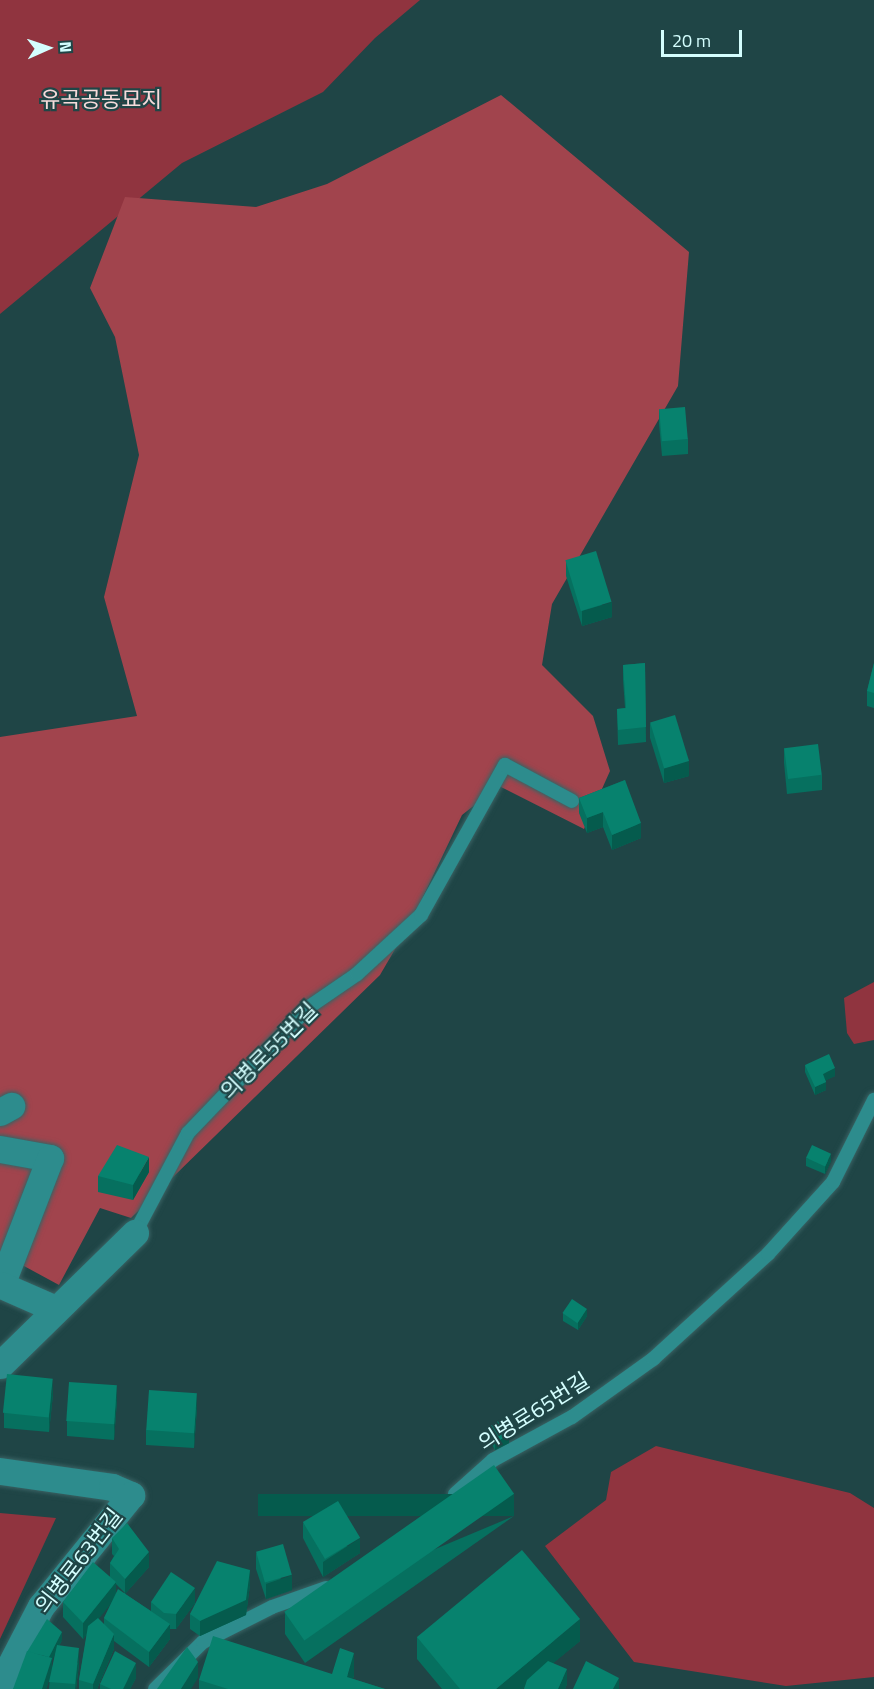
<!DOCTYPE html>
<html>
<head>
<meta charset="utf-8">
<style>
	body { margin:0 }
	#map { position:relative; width:874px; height:1689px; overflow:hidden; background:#1f4546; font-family:"Titillium Web","Noto Sans KR",sans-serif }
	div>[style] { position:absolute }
	.green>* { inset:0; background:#90343f }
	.forest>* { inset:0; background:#a1444d }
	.roads { filter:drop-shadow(0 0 2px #396263) drop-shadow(0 0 2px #396263) }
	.service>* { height:14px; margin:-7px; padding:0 7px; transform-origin:7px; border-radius:7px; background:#2d8c8d }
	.minor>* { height:27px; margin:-13.5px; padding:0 13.5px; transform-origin:13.5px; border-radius:13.5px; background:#2d8c8d }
	.wall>* { inset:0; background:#06705f }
	.shaded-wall>* { inset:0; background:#055b4d; transform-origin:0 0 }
	.building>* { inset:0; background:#07826e; transform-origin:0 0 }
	span { translate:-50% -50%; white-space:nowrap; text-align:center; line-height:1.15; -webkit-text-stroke:4.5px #1f4546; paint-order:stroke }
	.park-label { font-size:22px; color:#f7dbdb }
	.street-label { font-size:22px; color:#d4fefe }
	.north { position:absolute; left:18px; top:18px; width:60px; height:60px; -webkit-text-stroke:4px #1f4546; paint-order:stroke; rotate:87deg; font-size:16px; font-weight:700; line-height:24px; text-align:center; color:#d4fefe }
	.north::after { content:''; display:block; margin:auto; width:21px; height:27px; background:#d4fefe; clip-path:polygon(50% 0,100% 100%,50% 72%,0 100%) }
	.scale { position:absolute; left:661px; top:30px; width:81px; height:27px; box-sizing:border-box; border:3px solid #d4fefe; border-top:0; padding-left:8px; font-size:18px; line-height:21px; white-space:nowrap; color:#d4fefe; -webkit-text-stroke:4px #1f4546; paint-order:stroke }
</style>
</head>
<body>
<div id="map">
	<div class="green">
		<div style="clip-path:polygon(0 0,420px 0,375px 38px,323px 92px,182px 163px,0 314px)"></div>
		<div style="clip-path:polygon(874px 982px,874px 1040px,854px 1044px,847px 1033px,844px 998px)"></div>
		<div style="clip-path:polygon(656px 1446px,850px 1493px,874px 1508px,874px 1677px,786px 1686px,634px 1662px,545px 1546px,606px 1500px,611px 1472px)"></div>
		<div style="clip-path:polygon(0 1513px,56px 1518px,0 1639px)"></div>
	</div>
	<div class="forest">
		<div style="clip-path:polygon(501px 95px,689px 252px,678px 386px,552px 604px,542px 665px,593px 716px,610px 771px,584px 829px,499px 786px,462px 815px,412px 920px,380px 975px,131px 1218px,100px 1208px,59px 1285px,0 1253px,0 737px,137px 716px,104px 597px,139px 455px,115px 337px,90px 288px,125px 197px,256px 207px,327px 184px)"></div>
	</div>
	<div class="roads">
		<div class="service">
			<div style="left:135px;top:1233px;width:113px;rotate:-62.1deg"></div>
			<div style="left:188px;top:1133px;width:175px;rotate:-46.2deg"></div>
			<div style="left:309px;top:1007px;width:58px;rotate:-34.5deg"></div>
			<div style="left:357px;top:974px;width:87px;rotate:-42.7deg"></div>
			<div style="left:421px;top:915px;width:172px;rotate:-60.8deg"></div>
			<div style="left:505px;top:765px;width:76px;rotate:28.2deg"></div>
			<div style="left:455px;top:1494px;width:51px;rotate:-41.8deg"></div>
			<div style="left:493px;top:1460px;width:90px;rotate:-28.6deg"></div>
			<div style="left:572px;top:1417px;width:100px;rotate:-35.6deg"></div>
			<div style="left:653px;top:1359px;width:156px;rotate:-42.4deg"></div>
			<div style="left:768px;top:1254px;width:97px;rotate:-47.9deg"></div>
			<div style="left:833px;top:1182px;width:92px;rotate:-63.4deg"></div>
			<div style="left:155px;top:1689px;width:67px;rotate:-44.4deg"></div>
			<div style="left:203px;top:1642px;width:77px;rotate:-26.9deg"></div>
			<div style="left:272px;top:1607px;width:57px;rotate:-19.4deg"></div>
		</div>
		<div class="minor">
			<div style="left:0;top:1112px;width:13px;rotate:-29deg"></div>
			<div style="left:0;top:1149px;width:51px;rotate:10.2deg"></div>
			<div style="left:50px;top:1158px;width:136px;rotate:111.1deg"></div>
			<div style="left:1px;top:1285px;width:60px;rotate:23.6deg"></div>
			<div style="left:0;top:1365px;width:189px;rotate:-44.4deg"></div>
			<div style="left:0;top:1471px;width:113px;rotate:8.1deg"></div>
			<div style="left:112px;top:1487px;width:21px;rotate:23deg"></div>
			<div style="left:131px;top:1495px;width:143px;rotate:129deg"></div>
			<div style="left:41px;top:1606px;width:89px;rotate:117.4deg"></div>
		</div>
	</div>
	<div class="wall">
		<div style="clip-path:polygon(659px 409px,688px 439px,688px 454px,662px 456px,659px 424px)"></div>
		<div style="clip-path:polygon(566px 561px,612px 617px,582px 626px,566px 576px)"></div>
		<div style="clip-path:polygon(645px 663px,646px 742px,618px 745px,617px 709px,625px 708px,623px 680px,623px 665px)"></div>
		<div style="clip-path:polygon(874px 663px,874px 708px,867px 706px,867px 691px)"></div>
		<div style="clip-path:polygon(650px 723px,689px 776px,664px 783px,650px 738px)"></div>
		<div style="clip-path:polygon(784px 748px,822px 775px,822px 790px,787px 794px,784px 763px)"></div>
		<div style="clip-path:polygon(625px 780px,641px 838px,612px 850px,603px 827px,587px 833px,579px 813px,579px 798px)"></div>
		<div style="clip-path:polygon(805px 1065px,835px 1076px,826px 1080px,826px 1090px,815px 1095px,805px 1072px)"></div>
		<div style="clip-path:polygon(806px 1158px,831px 1161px,825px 1174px,806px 1166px)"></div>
		<div style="clip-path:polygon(149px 1172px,133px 1200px,98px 1192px,98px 1176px)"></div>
		<div style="clip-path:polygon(563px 1313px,587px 1316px,578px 1330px,563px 1321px)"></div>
		<div style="clip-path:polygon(53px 1394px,49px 1432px,4px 1428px,4px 1413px)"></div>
		<div style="clip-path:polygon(117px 1400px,114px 1440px,67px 1436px,67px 1421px)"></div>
		<div style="clip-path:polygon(197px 1408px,194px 1448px,146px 1445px,146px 1430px)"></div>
		<div style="clip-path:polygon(487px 1428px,509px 1443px,495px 1450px,487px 1436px)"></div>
		<div style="clip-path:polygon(514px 1516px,305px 1663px,285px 1634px,285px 1612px)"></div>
		<div style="clip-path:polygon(303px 1523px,360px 1553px,323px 1577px,303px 1538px)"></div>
		<div style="clip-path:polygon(evenodd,112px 1538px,149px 1567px,125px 1594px,151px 1611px,151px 1602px,195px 1603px,176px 1629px,170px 1629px,170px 1639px,149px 1667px,114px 1641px,114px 1649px,97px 1689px,79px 1689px,79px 1680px,87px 1634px,83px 1639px,63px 1617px,63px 1602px,110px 1577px,110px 1563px,114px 1556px,112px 1554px,112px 1538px,116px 1584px,125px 1593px,116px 1593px,116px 1584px,112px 1538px,112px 1602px,104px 1618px,104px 1625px,98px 1619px,112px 1602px)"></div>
		<div style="clip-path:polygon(256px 1553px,292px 1590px,266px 1599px,256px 1569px)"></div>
		<div style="clip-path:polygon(250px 1585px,246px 1615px,200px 1636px,190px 1629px,190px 1614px)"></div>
		<div style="clip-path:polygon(417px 1637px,580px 1641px,553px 1663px,567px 1684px,565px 1689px,524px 1689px,525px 1687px,522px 1689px,442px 1689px,417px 1659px)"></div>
		<div style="clip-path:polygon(evenodd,62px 1640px,59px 1646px,79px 1664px,76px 1689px,49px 1689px,50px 1677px,46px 1689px,13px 1689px,62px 1640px,56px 1651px,52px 1671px,52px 1660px,56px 1651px)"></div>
		<div style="clip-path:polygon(332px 1674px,354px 1675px,353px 1679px,385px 1689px,199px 1689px,199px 1680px)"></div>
		<div style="clip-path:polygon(136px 1678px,130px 1689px,100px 1689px,100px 1684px)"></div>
	</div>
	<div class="shaded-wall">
		<div style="clip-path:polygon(612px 602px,612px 617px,582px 626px,582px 611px)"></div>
		<div style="clip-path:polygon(689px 761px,689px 776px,664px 783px,664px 768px)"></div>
		<div style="clip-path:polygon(603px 812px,603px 827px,587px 833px,587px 818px)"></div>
		<div style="clip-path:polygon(641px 823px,641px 838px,612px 850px,612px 835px)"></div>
		<div style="clip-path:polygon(835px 1068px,835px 1076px,823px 1082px,823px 1074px)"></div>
		<div style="clip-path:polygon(826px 1082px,826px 1090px,815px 1095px,815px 1087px)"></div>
		<div style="clip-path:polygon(831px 1154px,831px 1161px,825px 1174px,825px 1167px)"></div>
		<div style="clip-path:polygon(149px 1157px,149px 1172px,133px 1200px,133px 1185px)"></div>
		<div style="clip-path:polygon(587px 1309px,587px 1316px,578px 1330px,578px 1322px)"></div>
		<div style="clip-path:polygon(53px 1379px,53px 1394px,49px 1432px,49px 1416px)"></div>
		<div style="clip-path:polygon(117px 1385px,117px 1400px,114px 1440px,114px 1425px)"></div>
		<div style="clip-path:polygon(197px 1393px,197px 1408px,194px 1448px,194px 1433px)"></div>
		<div style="clip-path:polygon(509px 1435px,509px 1443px,495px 1450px,495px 1443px)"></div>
		<div style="left:514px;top:1494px;width:22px;height:256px;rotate:90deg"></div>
		<div style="clip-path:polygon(360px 1538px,360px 1553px,323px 1577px,323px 1562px)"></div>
		<div style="clip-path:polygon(149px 1552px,149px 1567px,125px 1594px,125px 1579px)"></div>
		<div style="clip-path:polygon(250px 1570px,250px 1585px,246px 1615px,200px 1636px,200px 1621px)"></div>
		<div style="clip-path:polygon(292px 1575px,292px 1590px,266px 1599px,266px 1584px)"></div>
		<div style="clip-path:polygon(116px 1582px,116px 1597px,83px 1639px,83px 1623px)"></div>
		<div style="clip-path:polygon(195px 1588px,195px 1603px,176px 1629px,176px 1614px)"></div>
		<div style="clip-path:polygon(580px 1619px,580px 1641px,522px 1689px,496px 1689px)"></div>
		<div style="clip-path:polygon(170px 1624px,170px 1639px,149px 1667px,149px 1652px)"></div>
		<div style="clip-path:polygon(62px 1632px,62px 1640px,52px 1660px,52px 1673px,46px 1689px,42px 1689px,49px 1657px)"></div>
		<div style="clip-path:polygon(114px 1634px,114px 1649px,97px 1689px,93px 1689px,93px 1684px)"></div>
		<div style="clip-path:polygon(79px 1648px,79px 1664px,76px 1689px,75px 1689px)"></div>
		<div style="clip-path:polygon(354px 1653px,354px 1675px,350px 1689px,347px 1677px)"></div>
		<div style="clip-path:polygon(198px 1662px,198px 1678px,191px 1689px,181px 1689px)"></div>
		<div style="clip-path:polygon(136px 1663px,136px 1678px,130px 1689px,123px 1689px)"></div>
		<div style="clip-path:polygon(567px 1669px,567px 1684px,565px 1689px,558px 1689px)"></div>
		<div style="clip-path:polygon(619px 1678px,619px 1689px,613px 1689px)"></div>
	</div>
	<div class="building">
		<div style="left:685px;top:407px;width:32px;height:26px;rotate:85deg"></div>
		<div style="left:596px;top:551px;width:53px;height:32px;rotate:73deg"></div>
		<div style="clip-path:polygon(645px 663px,646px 727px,618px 730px,617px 709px,626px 708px,623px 665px)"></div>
		<div style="clip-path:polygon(874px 663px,874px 693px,867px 691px)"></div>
		<div style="left:675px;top:715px;width:48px;height:26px;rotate:73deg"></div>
		<div style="left:818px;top:744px;width:31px;height:34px;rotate:83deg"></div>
		<div style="clip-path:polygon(625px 780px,641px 823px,612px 835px,603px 812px,587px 818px,579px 798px)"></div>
		<div style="clip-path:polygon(829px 1054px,835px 1068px,823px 1074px,826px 1082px,815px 1087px,805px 1065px)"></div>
		<div style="clip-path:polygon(117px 1145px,149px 1157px,133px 1185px,98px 1176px)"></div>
		<div style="left:812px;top:1145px;width:21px;height:14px;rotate:25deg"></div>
		<div style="left:572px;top:1299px;width:18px;height:17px;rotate:34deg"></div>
		<div style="left:7px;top:1374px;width:46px;height:39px;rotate:6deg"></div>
		<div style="left:69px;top:1382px;width:48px;height:39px;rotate:4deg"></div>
		<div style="left:149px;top:1390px;width:48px;height:40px;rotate:4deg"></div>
		<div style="left:500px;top:1420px;width:17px;height:15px;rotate:59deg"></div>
		<div style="left:494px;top:1465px;width:35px;height:256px;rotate:55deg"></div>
		<div style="left:338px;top:1501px;width:43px;height:41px;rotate:59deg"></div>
		<div style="clip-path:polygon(127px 1523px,149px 1552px,125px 1579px,110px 1563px,119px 1549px,112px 1538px)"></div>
		<div style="left:283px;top:1544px;width:32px;height:28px;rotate:74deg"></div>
		<div style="clip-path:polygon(522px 1550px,580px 1619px,496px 1689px,460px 1689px,417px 1637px)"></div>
		<div style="clip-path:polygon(217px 1561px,250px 1570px,246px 1600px,200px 1621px,190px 1614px)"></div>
		<div style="clip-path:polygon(93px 1562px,116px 1582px,83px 1623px,63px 1602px)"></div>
		<div style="clip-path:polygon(171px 1572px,195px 1588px,176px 1614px,164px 1613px,151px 1602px)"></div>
		<div style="clip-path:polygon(118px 1589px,170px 1624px,149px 1652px,104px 1618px)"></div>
		<div style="clip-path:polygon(98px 1618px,114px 1634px,93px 1684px,79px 1680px,88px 1626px)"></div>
		<div style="clip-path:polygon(47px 1619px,62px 1632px,49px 1657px,27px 1652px)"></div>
		<div style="clip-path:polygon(213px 1636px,332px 1674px,340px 1648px,354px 1653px,347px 1677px,385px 1689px,228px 1689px,199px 1680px)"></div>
		<div style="clip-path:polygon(57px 1645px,79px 1648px,75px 1684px,49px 1682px)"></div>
		<div style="clip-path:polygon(187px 1647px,198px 1662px,181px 1689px,157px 1689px)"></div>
		<div style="clip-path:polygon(27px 1651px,52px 1658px,42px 1689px,13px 1689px)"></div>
		<div style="clip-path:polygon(115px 1651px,136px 1663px,123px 1689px,111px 1689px,100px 1684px)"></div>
		<div style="clip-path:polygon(548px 1661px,567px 1669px,558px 1689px,524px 1689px,527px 1680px)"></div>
		<div style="clip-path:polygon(586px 1661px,619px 1678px,613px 1689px,573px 1689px)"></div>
	</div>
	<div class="park-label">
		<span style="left:101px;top:100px">유곡공동묘지</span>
	</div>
	<div class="street-label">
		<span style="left:269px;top:1051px;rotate:-45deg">의병로55번길</span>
		<span style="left:534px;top:1412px;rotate:-32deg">의병로65번길</span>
		<span style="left:79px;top:1561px;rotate:-52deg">의병로63번길</span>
	</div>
	<div class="north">N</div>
	<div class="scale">20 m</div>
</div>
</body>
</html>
